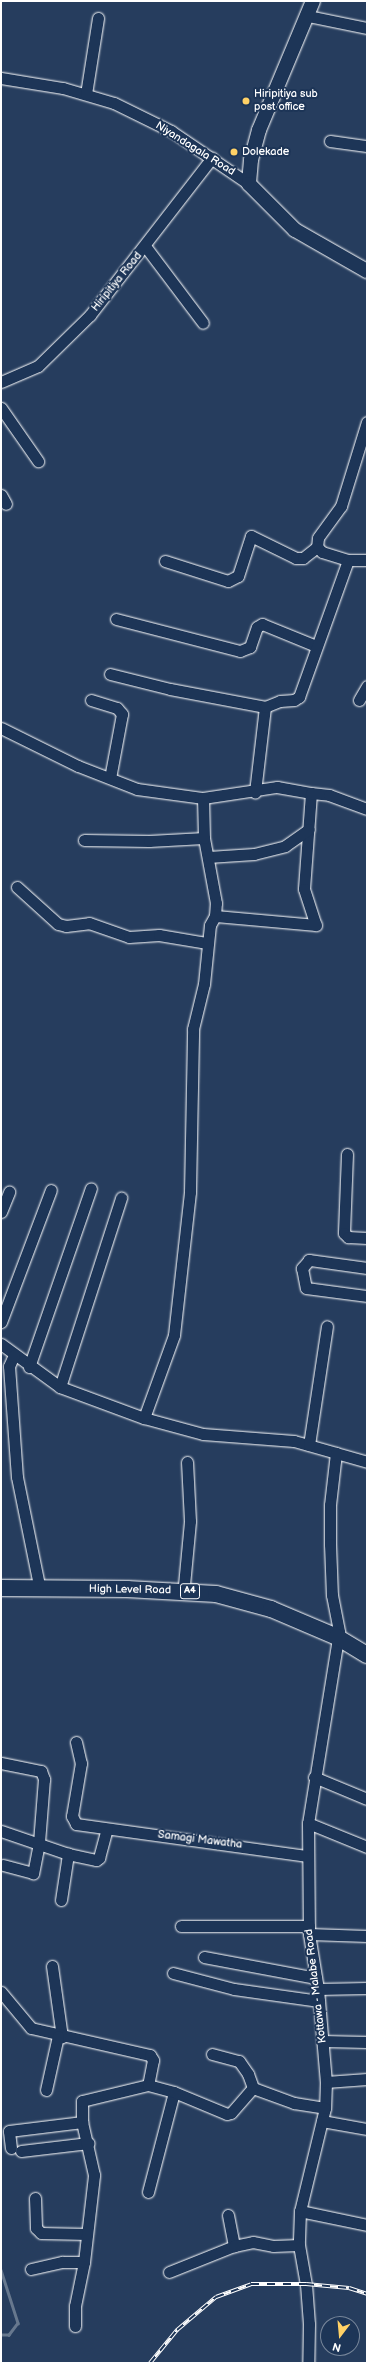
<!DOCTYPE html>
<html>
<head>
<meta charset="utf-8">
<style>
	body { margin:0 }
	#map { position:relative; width:368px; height:2364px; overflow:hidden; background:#263d5e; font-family:"Balsamiq Sans",sans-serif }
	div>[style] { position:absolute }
	.stream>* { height:2.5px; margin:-1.25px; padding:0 1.25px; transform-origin:1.25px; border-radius:1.25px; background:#67788e }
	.roads { filter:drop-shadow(0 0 1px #fff) drop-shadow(0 0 1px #fff) }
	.minor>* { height:11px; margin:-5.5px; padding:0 5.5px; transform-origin:5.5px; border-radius:5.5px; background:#1d3557 }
	.major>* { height:14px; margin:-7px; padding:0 7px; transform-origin:7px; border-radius:7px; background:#1d3557 }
	.highway>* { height:16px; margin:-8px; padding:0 8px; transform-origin:8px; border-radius:8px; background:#1d3557 }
	.rail>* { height:4px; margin-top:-2px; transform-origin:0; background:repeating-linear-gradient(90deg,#1d3557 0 8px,#fff 0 16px); box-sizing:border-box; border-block:1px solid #fff }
	.dots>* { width:11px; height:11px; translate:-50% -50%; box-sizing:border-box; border:2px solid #1d3557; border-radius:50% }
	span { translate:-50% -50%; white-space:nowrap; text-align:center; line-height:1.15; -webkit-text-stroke:4px #1d3557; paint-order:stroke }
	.shield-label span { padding:1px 3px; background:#1d3557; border:1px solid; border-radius:3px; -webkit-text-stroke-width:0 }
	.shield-label { font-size:10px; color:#fff; font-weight:700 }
	.poi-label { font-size:11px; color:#fff }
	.left { translate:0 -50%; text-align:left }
	.street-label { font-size:11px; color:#fff }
	.frame { position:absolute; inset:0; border:2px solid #fff; pointer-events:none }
	.north { position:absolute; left:320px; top:2316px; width:40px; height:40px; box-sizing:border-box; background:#1d3557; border:1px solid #77869a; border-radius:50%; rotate:196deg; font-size:11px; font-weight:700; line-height:16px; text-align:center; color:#fff }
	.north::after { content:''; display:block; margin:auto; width:14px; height:18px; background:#ffd166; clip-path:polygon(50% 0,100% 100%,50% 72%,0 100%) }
</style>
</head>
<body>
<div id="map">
	<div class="stream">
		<div style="left:1px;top:2270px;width:56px;rotate:72.2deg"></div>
		<div style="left:18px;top:2323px;width:15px;rotate:127deg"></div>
		<div style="left:9px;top:2335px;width:8px;rotate:180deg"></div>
	</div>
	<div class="roads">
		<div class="minor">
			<div style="left:308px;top:16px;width:60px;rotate:11.5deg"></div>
			<div style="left:1px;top:78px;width:63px;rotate:9.2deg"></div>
			<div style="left:63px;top:88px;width:53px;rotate:16.4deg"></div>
			<div style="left:114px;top:103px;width:64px;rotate:26.2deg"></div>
			<div style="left:171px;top:131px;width:94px;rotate:34.2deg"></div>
			<div style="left:86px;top:94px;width:77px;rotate:-81deg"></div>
			<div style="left:330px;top:141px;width:37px;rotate:8deg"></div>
			<div style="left:145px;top:246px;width:96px;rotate:53deg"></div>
			<div style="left:1px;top:382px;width:40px;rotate:-23.4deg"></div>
			<div style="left:38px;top:366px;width:73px;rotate:-44.4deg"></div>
			<div style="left:90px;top:315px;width:199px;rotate:-52.2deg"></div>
			<div style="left:1px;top:408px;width:65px;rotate:55.1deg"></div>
			<div style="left:367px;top:422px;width:88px;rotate:107.2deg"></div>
			<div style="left:341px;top:506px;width:39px;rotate:126deg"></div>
			<div style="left:318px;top:538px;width:9px;rotate:96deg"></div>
			<div style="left:317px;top:547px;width:7px;rotate:45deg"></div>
			<div style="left:322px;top:552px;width:27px;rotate:17deg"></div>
			<div style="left:348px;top:560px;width:19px"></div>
			<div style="left:1px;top:495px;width:10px;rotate:61deg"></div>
			<div style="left:165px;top:561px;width:66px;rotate:17.6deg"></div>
			<div style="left:228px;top:581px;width:11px;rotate:-27deg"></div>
			<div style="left:238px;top:576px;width:42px;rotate:-72deg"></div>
			<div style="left:251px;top:536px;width:50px;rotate:26.1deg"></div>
			<div style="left:296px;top:558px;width:7px"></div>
			<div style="left:303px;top:558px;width:18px;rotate:-38deg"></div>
			<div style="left:116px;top:619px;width:128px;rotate:14.5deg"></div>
			<div style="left:240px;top:651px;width:11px;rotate:-22deg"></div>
			<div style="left:250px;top:647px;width:21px;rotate:-71deg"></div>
			<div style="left:257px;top:627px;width:6px;rotate:-31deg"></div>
			<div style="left:262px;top:624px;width:58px;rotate:22.2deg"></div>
			<div style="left:110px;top:674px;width:62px;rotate:14deg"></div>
			<div style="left:170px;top:689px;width:97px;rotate:10.7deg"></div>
			<div style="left:265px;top:707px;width:86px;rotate:96.7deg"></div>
			<div style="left:91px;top:700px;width:27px;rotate:17deg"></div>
			<div style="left:117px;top:708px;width:8px;rotate:50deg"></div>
			<div style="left:122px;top:714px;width:65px;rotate:100.6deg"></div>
			<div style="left:359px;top:700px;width:16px;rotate:-60deg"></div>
			<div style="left:265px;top:707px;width:16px;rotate:-22deg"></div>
			<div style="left:280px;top:701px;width:14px;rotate:-4deg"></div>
			<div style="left:294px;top:700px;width:6px;rotate:-31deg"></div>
			<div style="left:299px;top:697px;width:145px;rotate:-70.3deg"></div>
			<div style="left:1px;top:728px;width:86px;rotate:26.3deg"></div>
			<div style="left:78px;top:766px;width:63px;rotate:21.3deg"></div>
			<div style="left:137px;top:789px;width:67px;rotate:7.8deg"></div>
			<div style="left:203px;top:798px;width:75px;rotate:-8.5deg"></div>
			<div style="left:277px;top:787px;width:35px;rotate:10deg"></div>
			<div style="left:311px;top:793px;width:96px;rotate:94.2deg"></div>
			<div style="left:304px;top:889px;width:38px;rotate:72deg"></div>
			<div style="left:316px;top:925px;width:101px;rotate:-174.9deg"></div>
			<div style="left:311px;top:793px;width:18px;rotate:6deg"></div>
			<div style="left:329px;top:795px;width:40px;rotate:20.2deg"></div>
			<div style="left:84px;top:840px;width:65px;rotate:0.9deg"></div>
			<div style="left:149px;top:841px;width:55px;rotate:-3.1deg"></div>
			<div style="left:208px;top:857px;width:46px;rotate:-3.7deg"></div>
			<div style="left:254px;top:854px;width:32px;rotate:-14deg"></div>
			<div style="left:285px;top:846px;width:29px;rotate:-35deg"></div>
			<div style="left:17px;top:887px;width:55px;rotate:42.1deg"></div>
			<div style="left:58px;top:924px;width:8px;rotate:14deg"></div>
			<div style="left:66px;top:926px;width:23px;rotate:-7deg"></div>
			<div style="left:89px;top:923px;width:42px;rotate:19.3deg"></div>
			<div style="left:129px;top:937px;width:30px;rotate:-4deg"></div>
			<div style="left:159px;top:935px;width:49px;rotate:9.5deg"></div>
			<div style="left:347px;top:1154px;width:79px;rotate:92.2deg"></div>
			<div style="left:344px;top:1233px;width:6px;rotate:45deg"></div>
			<div style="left:348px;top:1237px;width:19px;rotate:3deg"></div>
			<div style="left:1px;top:1212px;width:22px;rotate:-68deg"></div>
			<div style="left:367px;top:1268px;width:59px;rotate:-172.1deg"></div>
			<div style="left:309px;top:1260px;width:11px;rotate:131deg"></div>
			<div style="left:302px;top:1268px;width:20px;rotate:79deg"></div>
			<div style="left:306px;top:1288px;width:62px;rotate:7.5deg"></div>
			<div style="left:1px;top:1322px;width:141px;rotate:-69.3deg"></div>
			<div style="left:1px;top:1344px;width:73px;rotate:36.1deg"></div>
			<div style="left:60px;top:1387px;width:90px;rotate:20.3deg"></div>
			<div style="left:144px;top:1418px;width:61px;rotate:15.2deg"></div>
			<div style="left:203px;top:1434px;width:91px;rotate:4.4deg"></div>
			<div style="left:294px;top:1441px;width:44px;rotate:15.9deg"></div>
			<div style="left:336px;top:1453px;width:52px;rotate:96.6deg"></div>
			<div style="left:330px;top:1505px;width:39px;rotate:90deg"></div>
			<div style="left:330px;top:1544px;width:51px;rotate:87.8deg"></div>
			<div style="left:332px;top:1595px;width:38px;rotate:79deg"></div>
			<div style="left:339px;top:1632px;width:193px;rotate:99.2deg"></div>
			<div style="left:308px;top:1823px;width:111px;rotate:89.5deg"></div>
			<div style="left:309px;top:1934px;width:56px;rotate:80.7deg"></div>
			<div style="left:318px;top:1989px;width:93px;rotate:85.1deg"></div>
			<div style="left:326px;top:2082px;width:26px;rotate:92deg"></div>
			<div style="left:325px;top:2108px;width:106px;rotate:103.6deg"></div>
			<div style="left:300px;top:2211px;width:34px;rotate:92deg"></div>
			<div style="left:299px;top:2245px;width:40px;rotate:80deg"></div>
			<div style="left:306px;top:2284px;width:40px;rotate:85.7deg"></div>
			<div style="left:309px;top:2324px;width:39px;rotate:91deg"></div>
			<div style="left:14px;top:1355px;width:12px;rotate:114deg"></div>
			<div style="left:9px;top:1366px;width:111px;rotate:85.9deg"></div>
			<div style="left:17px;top:1477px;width:115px;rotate:78.5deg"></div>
			<div style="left:29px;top:1367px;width:189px;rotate:-70.9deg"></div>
			<div style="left:60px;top:1387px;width:199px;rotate:-72.1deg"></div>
			<div style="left:144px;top:1418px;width:88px;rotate:-70.1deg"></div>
			<div style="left:174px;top:1335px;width:144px;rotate:-83.6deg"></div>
			<div style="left:190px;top:1192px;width:163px;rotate:-88.9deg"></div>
			<div style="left:193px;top:1029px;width:46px;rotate:-76.3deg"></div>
			<div style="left:204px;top:984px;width:59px;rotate:-84.2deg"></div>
			<div style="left:210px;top:925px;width:10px;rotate:-61deg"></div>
			<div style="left:215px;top:916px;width:13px;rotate:-86deg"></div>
			<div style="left:216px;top:903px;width:66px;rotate:-100.5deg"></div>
			<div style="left:204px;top:838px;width:40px;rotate:-91.4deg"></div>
			<div style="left:309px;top:1445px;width:120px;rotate:-81.4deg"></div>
			<div style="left:336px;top:1453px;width:32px;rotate:16deg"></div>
			<div style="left:184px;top:1585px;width:64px;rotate:-84.6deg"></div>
			<div style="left:190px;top:1521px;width:59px;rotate:-92.9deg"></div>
			<div style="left:76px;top:1742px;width:22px;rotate:77deg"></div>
			<div style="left:81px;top:1763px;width:54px;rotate:99.6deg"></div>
			<div style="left:72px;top:1816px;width:9px;rotate:63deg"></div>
			<div style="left:76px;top:1824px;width:234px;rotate:7.9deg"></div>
			<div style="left:1px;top:1763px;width:41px;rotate:11.3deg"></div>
			<div style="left:41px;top:1771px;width:9px;rotate:69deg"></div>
			<div style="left:44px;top:1779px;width:64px;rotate:94.5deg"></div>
			<div style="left:39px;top:1843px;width:31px;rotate:101deg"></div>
			<div style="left:33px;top:1873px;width:31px;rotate:-165deg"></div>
			<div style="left:314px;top:1777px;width:57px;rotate:22.5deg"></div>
			<div style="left:308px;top:1823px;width:64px;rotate:22.1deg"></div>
			<div style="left:1px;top:1831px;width:71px;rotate:18.9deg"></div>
			<div style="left:68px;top:1854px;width:29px;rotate:12deg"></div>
			<div style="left:96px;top:1860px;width:4px;rotate:-34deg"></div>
			<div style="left:99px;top:1858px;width:30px;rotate:-75deg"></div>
			<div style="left:61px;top:1900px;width:47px;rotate:-81.3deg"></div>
			<div style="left:181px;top:1926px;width:128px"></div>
			<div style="left:309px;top:1934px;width:58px;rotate:2deg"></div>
			<div style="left:204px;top:1957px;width:114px;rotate:10.6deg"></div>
			<div style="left:52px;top:1966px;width:72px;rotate:82deg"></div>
			<div style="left:173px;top:1973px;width:63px;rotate:14.7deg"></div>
			<div style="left:234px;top:1989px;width:86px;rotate:8deg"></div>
			<div style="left:318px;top:1989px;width:49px;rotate:-1.2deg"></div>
			<div style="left:1px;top:1992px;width:47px;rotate:50.2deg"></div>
			<div style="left:31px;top:2028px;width:122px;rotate:12.8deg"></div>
			<div style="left:150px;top:2055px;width:6px;rotate:59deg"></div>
			<div style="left:153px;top:2060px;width:25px;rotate:101deg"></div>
			<div style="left:323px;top:2041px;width:44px;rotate:1.3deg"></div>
			<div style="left:212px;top:2054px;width:28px;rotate:15deg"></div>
			<div style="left:239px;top:2061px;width:16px;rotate:55deg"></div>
			<div style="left:248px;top:2074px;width:15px;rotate:70deg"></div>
			<div style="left:326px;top:2082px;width:41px;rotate:-4.2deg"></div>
			<div style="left:253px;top:2088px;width:44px;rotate:20.1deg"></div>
			<div style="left:294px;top:2103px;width:31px;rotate:9deg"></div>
			<div style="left:46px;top:2090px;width:55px;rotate:-77.5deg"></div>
			<div style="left:322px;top:2121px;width:46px;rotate:10.1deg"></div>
			<div style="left:11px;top:2148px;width:17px;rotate:-97deg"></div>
			<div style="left:9px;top:2131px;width:74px;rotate:-7deg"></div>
			<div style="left:21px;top:2151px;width:68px;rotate:-6.7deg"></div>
			<div style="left:148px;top:2192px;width:103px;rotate:-75.4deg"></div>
			<div style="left:35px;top:2198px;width:30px;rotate:88deg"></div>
			<div style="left:36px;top:2228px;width:7px;rotate:45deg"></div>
			<div style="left:41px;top:2233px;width:46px;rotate:1.2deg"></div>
			<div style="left:300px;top:2211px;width:68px;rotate:11.8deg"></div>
			<div style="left:228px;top:2215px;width:32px;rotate:79deg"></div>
			<div style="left:31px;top:2269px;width:32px;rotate:-13deg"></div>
			<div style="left:62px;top:2262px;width:22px"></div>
			<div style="left:169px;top:2272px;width:70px;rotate:-21.8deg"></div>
			<div style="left:234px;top:2246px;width:19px;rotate:-12deg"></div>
			<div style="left:253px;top:2242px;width:20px;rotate:11deg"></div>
			<div style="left:273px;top:2246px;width:26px;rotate:-2deg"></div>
			<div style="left:75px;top:2326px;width:20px;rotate:-90deg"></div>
			<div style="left:75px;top:2306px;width:45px;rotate:-78.4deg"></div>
			<div style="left:84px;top:2262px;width:88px;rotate:-83.4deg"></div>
			<div style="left:94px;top:2175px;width:54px;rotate:-102.8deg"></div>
			<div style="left:82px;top:2122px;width:21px;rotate:-90deg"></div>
			<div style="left:82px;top:2101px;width:68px;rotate:-13.6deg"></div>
			<div style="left:148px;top:2085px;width:27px;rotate:15deg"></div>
			<div style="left:174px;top:2092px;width:57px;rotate:22.5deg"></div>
			<div style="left:227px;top:2114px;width:4px;rotate:-14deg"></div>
			<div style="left:231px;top:2113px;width:33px;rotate:-49deg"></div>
		</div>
		<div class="major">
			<div style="left:313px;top:1px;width:140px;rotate:112.7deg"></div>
			<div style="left:259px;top:130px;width:31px;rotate:105deg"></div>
			<div style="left:251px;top:160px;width:24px;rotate:95deg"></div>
			<div style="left:249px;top:184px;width:65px;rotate:45deg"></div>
			<div style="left:295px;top:230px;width:83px;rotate:29.7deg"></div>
		</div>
		<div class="highway">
			<div style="left:1px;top:1588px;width:126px;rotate:0.5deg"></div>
			<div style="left:127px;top:1589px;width:89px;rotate:3.2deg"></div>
			<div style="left:216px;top:1594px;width:57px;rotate:15.3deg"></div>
			<div style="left:271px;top:1609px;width:72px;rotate:23deg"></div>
			<div style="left:337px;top:1637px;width:35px;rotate:31deg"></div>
		</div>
	</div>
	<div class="rail">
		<div style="left:150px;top:2363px;width:43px;rotate:-50.7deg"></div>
		<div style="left:177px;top:2330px;width:51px;rotate:-40.2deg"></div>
		<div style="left:216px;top:2297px;width:37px;rotate:-20deg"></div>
		<div style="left:251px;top:2284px;width:55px"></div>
		<div style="left:306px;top:2284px;width:43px;rotate:5.3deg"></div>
		<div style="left:349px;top:2288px;width:19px;rotate:18deg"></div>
	</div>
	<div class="dots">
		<div style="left:246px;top:101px;background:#ffd166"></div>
		<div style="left:234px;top:152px;background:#ffd166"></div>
	</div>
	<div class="shield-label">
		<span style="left:190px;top:1591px">A4</span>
	</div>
	<div class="poi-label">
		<span class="left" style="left:254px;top:101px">Hiripitiya sub<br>post office</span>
		<span class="left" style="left:242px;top:152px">Dolekade</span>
	</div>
	<div class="street-label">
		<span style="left:195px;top:149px;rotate:32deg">Niyandagala Road</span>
		<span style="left:117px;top:282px;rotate:-51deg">Hiripitiya Road</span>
		<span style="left:130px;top:1590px;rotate:1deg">High Level Road</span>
		<span style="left:200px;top:1840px;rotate:7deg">Samagi Mawatha</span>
		<span style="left:316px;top:1986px;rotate:-97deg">Kottawa - Malabe Road</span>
	</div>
	<div class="frame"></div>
	<div class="north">N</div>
</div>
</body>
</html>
